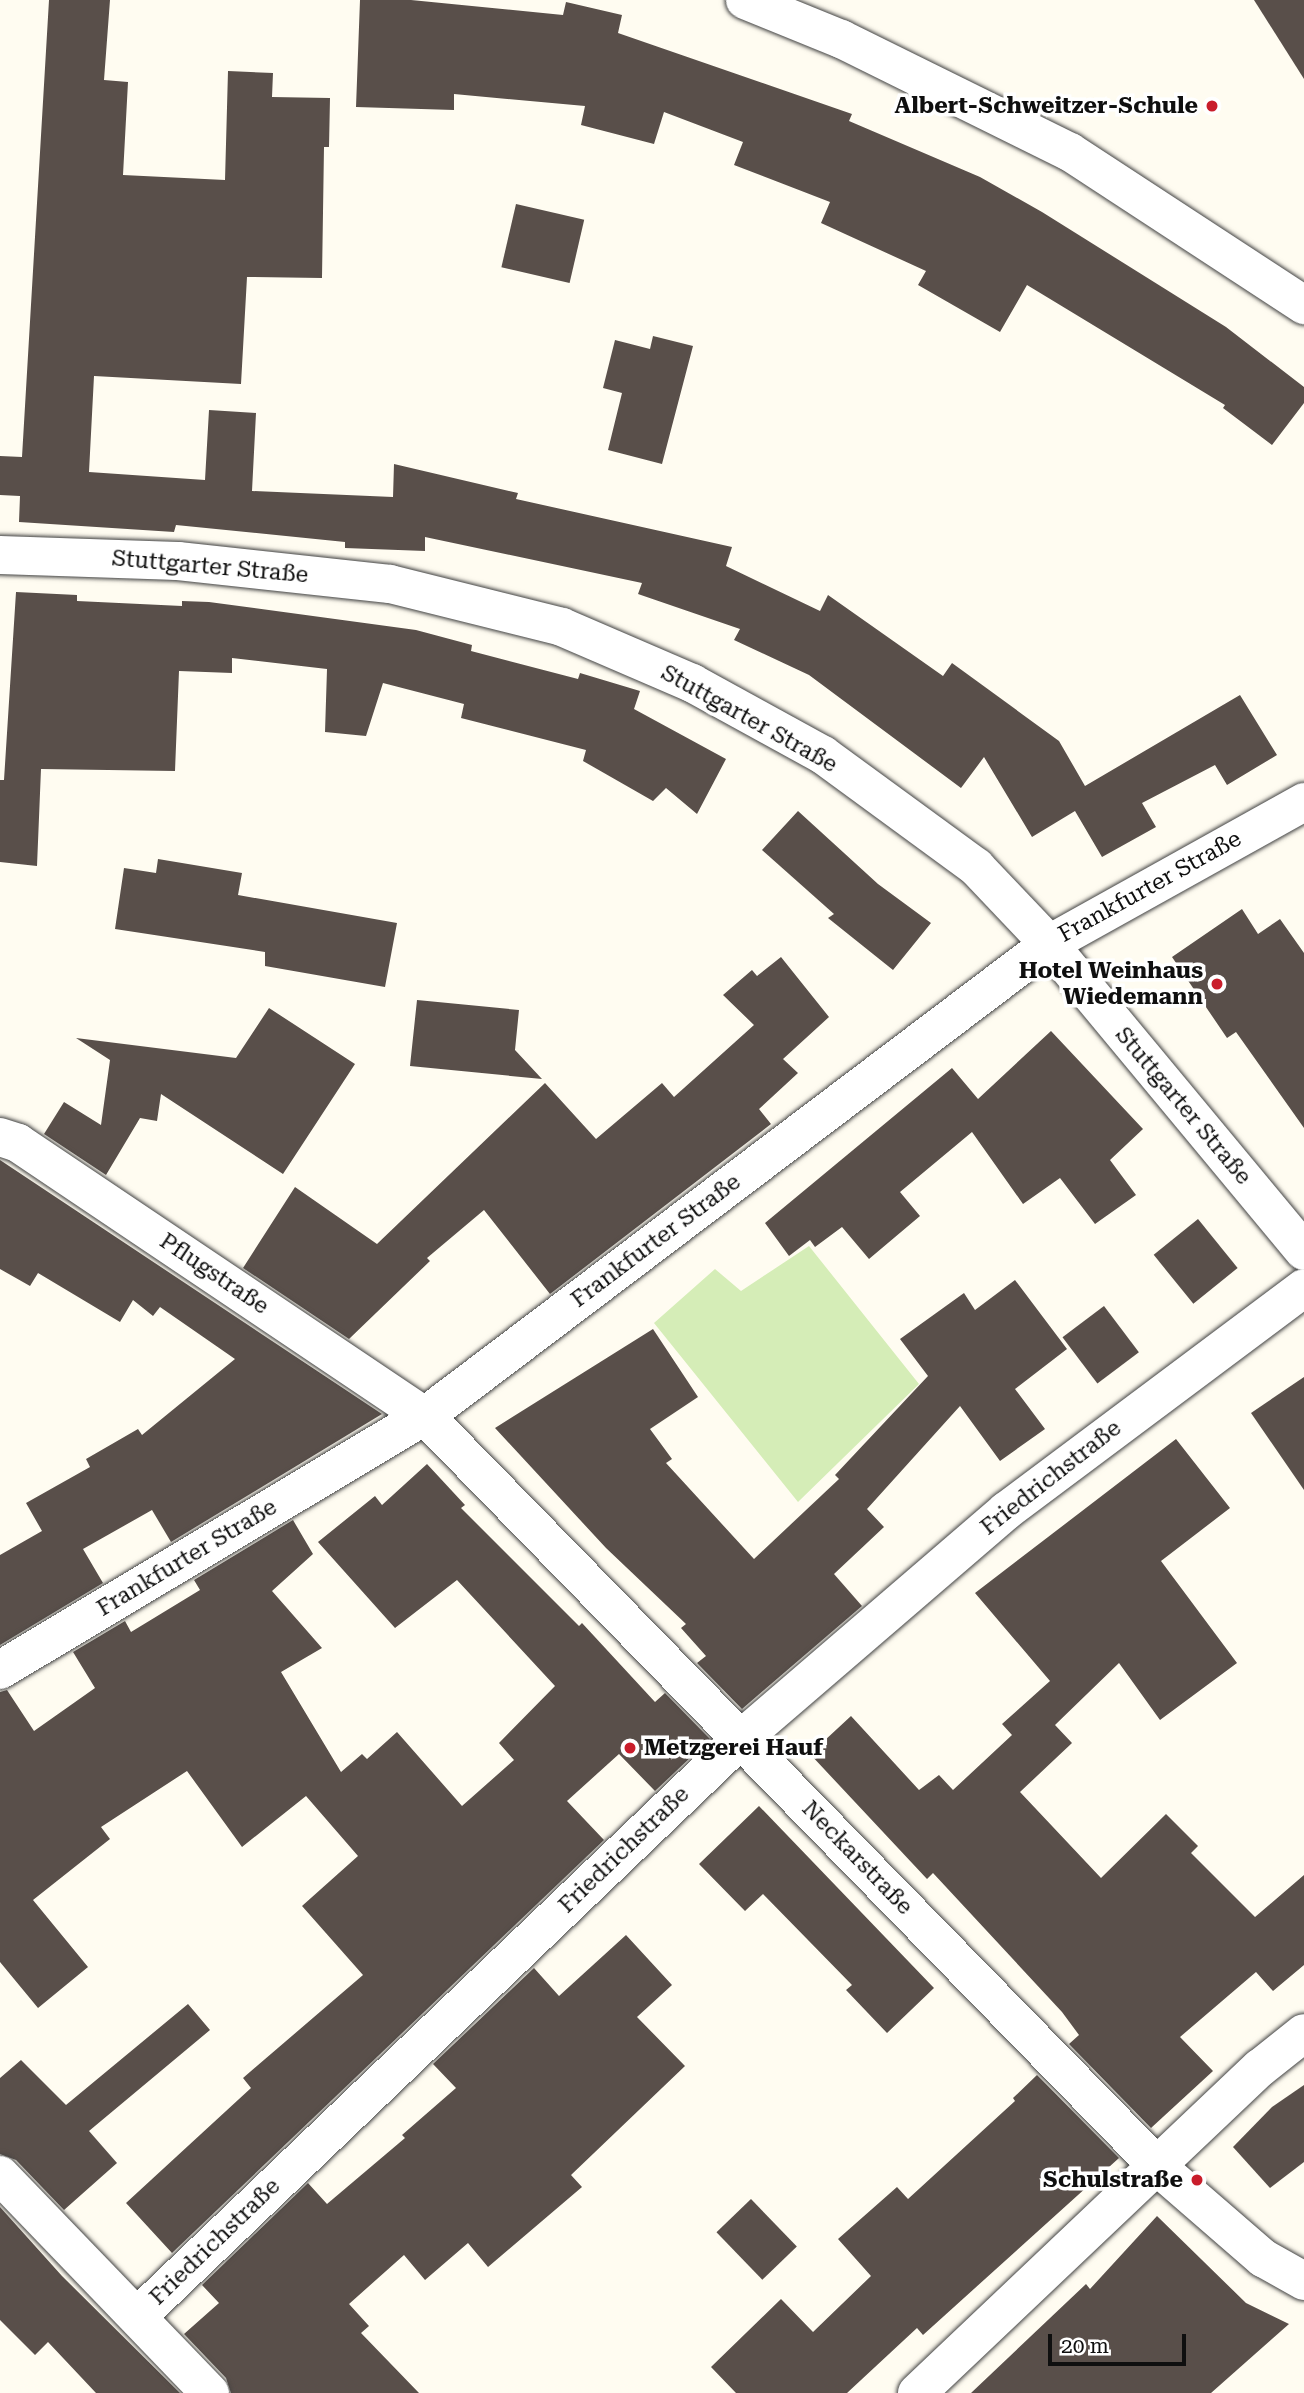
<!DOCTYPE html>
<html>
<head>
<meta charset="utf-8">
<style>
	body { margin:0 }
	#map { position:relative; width:1304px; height:2393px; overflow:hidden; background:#fffcf1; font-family:"Roboto Serif",serif }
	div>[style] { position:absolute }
	.green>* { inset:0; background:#d5edb7 }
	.building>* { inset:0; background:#594f4a; transform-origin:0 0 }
	.roads { filter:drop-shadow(0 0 2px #424242) drop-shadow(0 0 2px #424242) }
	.street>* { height:38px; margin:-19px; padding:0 19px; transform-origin:19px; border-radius:19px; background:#fff }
	.dots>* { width:19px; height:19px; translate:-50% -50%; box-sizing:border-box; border:4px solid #fff; border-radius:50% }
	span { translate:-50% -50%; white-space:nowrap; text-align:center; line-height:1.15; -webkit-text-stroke:7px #fff; paint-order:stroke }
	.poi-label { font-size:23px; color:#0f0f0f; font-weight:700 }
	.right { translate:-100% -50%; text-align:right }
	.left { translate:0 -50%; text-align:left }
	.street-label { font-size:23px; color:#0f0f0f }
	.scale { position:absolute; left:1048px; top:2334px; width:138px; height:32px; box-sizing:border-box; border:4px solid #0f0f0f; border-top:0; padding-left:9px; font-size:21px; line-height:24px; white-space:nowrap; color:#0f0f0f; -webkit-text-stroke:5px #fff; paint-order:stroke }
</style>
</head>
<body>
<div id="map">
	<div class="green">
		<div style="clip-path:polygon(809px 1246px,919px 1384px,798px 1502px,654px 1323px,715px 1269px,741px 1291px)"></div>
	</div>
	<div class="building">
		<div style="clip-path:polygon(49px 0,110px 0,104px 80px,128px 82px,123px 175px,225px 180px,228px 71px,273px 73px,272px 97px,330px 98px,329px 147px,324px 147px,322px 278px,247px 277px,241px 384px,94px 376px,89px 472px,205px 480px,209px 410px,256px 413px,252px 491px,393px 497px,394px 464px,518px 493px,516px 499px,732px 547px,726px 566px,820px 611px,828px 595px,943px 676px,952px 663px,1059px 741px,1085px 786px,1240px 695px,1277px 755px,1227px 785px,1215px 765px,1142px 803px,1156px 827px,1102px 857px,1075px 811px,1032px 837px,984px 757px,961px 788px,809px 675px,734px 640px,740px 629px,638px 594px,642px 583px,425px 537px,425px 551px,345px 548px,345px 542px,176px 525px,174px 532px,19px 522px,20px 496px,0 495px,0 456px,22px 457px)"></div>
		<div style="clip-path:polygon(360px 0,411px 0,563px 15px,566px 2px,622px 15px,618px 33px,852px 114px,849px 121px,980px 177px,1042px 212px,1226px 327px,1304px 387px,1304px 403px,1272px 445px,1223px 408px,1225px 405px,1027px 285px,1000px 332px,918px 285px,926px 271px,821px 223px,830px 202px,734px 165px,743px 142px,664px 112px,654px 144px,581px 125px,585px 106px,454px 94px,454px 110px,356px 107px)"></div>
		<div style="clip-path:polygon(1254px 0,1304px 0,1304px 79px)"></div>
		<div style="left:516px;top:204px;width:70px;height:65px;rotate:13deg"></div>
		<div style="clip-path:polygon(653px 336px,693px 346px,662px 464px,608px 450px,622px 393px,603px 388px,615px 340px,650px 349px)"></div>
		<div style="clip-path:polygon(16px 592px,77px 595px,77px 601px,182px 606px,182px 601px,209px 602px,416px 630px,472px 645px,471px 651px,578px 679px,580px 673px,640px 691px,634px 709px,726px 759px,697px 814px,666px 788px,653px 801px,583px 761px,586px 750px,461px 718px,464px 704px,383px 683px,366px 736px,325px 732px,327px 669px,232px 658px,232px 673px,179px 671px,175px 771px,41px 769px,37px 866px,0 862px,0 780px,4px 780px)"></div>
		<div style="clip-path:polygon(798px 811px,878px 884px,931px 923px,893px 970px,828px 918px,834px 914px,762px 850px)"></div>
		<div style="clip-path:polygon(158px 859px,242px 873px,238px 895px,397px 923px,385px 987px,265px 966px,265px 952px,115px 929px,124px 868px,156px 873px)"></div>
		<div style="clip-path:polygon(1242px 909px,1258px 934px,1280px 919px,1304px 953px,1304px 1128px,1236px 1032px,1227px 1038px,1172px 957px)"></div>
		<div style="clip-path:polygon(781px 957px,829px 1017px,783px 1059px,798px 1073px,759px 1109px,771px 1124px,550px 1294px,484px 1210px,427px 1258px,430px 1261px,349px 1339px,243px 1268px,295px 1187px,377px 1244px,545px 1083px,596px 1139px,662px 1083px,674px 1097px,754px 1025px,723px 995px,752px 970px,757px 976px)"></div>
		<div style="clip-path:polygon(417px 1000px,519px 1010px,515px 1050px,542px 1079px,410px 1066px)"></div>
		<div style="clip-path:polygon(269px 1008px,355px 1064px,283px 1174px,161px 1094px,157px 1121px,140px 1118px,106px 1175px,44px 1134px,64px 1102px,101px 1125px,110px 1060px,76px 1038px,236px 1058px)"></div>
		<div style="clip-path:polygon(1051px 1031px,1143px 1129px,1110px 1160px,1136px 1195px,1095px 1224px,1060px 1178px,1023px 1204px,972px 1132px,900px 1192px,920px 1216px,869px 1259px,842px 1227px,815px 1247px,810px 1240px,789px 1256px,765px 1223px,952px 1068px,978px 1099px)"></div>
		<div style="clip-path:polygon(0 1160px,382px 1414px,171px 1542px,152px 1510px,83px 1549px,103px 1583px,0 1645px,0 1555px,42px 1531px,26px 1503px,90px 1467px,86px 1459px,138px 1429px,142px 1435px,235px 1359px,160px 1307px,153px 1316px,133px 1300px,120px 1322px,38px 1273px,30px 1286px,0 1269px)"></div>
		<div style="left:1198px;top:1219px;width:63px;height:57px;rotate:51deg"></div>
		<div style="clip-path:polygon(1015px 1280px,1067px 1349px,1015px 1389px,1045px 1429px,1000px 1461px,960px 1406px,867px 1509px,884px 1527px,834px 1574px,862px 1606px,742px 1709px,697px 1663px,706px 1656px,681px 1628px,686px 1624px,606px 1548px,495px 1428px,653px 1329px,698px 1397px,650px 1429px,672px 1459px,666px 1463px,754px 1559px,839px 1479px,835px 1475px,928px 1376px,900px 1339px,964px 1293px,975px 1310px)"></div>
		<div style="left:1104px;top:1306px;width:58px;height:52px;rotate:53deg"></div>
		<div style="clip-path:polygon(1304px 1377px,1304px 1490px,1251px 1413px)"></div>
		<div style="clip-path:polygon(1176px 1439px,1230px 1508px,1161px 1561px,1237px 1663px,1160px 1720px,1119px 1663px,1055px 1725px,1072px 1743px,1020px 1792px,1101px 1878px,1166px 1814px,1198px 1846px,1191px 1853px,1255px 1917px,1304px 1875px,1304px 1965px,1273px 1991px,1256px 1972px,1180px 2037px,1213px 2071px,1151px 2128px,1069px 2044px,1079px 2035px,1062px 2012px,933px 1873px,927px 1879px,810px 1754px,851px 1716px,919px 1790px,939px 1775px,953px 1790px,1012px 1735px,1002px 1724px,1050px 1681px,975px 1593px)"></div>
		<div style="clip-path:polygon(427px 1464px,465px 1505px,461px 1508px,579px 1626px,582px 1623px,655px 1702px,665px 1693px,710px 1739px,655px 1791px,619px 1754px,567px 1801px,604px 1840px,172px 2253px,126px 2203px,251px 2088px,243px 2078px,363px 1975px,302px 1906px,358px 1856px,306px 1796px,242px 1847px,187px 1771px,101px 1827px,110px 1839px,33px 1900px,88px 1967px,38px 2008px,0 1962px,0 1692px,7px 1690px,34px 1731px,95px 1688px,73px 1652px,125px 1621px,131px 1632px,200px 1590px,194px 1580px,293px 1520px,313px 1554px,272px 1591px,322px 1648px,281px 1672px,341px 1772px,362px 1754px,367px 1759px,397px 1732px,462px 1806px,514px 1760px,499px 1743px,555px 1686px,457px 1580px,395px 1628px,318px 1542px,375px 1496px,382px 1505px)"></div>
		<div style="clip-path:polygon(759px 1806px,934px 1988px,887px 2033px,846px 1990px,852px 1985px,763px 1894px,745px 1911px,699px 1864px)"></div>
		<div style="clip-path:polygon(626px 1935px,672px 1985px,637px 2017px,685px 2066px,571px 2175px,582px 2187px,488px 2267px,468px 2243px,425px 2280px,404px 2255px,349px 2304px,369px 2326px,361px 2333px,419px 2393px,231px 2393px,226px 2378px,184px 2334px,219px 2303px,202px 2285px,308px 2183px,327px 2204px,405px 2138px,402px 2135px,456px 2088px,433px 2064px,534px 1968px,559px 1996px)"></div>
		<div style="clip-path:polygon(188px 2004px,210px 2030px,89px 2131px,117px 2163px,64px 2210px,16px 2160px,0 2154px,0 2078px,21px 2060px,66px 2105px)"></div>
		<div style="clip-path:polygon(1037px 2075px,1119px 2158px,923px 2335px,917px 2328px,847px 2393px,736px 2393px,711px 2367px,781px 2299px,813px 2332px,871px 2276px,838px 2239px,897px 2187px,908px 2199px,1015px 2101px,1013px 2098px)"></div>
		<div style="clip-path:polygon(1304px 2085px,1304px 2162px,1270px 2188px,1233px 2147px,1272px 2107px)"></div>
		<div style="left:751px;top:2199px;width:66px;height:48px;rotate:46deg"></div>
		<div style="clip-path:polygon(0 2207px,62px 2276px,180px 2393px,96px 2393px,48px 2342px,35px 2355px,0 2320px)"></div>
		<div style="clip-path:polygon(1157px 2216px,1246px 2303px,1289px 2324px,1211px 2393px,971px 2393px,1086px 2284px,1090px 2289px)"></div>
	</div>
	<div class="roads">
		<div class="street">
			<div style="left:745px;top:0;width:104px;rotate:22.1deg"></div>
			<div style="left:841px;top:39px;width:255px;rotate:26.3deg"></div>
			<div style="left:1070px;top:152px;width:280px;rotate:33.2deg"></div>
			<div style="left:0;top:555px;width:178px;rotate:1.9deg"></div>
			<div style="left:178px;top:561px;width:213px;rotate:6.2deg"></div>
			<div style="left:390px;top:584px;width:177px;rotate:14deg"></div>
			<div style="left:562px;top:627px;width:142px;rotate:23.3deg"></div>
			<div style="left:692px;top:683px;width:149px;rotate:28.8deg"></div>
			<div style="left:823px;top:755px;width:190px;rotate:36.2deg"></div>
			<div style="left:976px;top:867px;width:106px;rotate:46.5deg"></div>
			<div style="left:1049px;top:944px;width:399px;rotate:50.3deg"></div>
			<div style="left:0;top:1137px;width:19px;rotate:18deg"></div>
			<div style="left:18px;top:1143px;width:490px;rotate:33.9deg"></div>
			<div style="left:425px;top:1416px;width:1051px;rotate:45.69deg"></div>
			<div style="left:1159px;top:2168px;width:138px;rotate:40.9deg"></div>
			<div style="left:1263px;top:2258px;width:47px;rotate:29.3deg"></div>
			<div style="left:0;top:1670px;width:495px;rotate:-30.9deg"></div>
			<div style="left:425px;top:1416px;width:782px;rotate:-37.1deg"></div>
			<div style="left:1049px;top:944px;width:292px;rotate:-29.1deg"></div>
			<div style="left:0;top:2175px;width:303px;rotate:46.1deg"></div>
			<div style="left:138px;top:2316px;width:835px;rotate:-43.74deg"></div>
			<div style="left:741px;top:1739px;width:350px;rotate:-40.7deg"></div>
			<div style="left:1006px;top:1511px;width:372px;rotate:-36.8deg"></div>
			<div style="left:917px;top:2393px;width:473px;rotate:-43.5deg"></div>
			<div style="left:1260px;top:2068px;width:56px;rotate:-38.5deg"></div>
		</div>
	</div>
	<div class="dots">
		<div style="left:1212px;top:106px;background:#c91d2b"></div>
		<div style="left:1217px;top:984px;background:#c91d2b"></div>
		<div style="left:630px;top:1748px;background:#c91d2b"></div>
		<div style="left:1197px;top:2180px;background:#c91d2b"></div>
	</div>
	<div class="poi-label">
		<span class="right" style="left:1198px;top:106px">Albert-Schweitzer-Schule</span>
		<span class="right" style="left:1203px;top:984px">Hotel Weinhaus<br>Wiedemann</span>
		<span class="left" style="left:644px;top:1748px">Metzgerei Hauf</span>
		<span class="right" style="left:1183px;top:2180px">Schulstraße</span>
	</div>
	<div class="street-label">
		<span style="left:210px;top:567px;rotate:5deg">Stuttgarter Straße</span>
		<span style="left:749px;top:719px;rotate:29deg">Stuttgarter Straße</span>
		<span style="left:1150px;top:887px;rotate:-29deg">Frankfurter Straße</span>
		<span style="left:1183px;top:1106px;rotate:50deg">Stuttgarter Straße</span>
		<span style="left:656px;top:1241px;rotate:-37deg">Frankfurter Straße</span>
		<span style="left:214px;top:1274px;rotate:34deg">Pflugstraße</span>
		<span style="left:1051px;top:1478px;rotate:-38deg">Friedrichstraße</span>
		<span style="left:187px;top:1558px;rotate:-31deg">Frankfurter Straße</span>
		<span style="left:624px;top:1850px;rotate:-44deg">Friedrichstraße</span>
		<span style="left:857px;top:1858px;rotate:46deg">Neckarstraße</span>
		<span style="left:215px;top:2242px;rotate:-44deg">Friedrichstraße</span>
	</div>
	<div class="scale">20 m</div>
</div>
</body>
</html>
